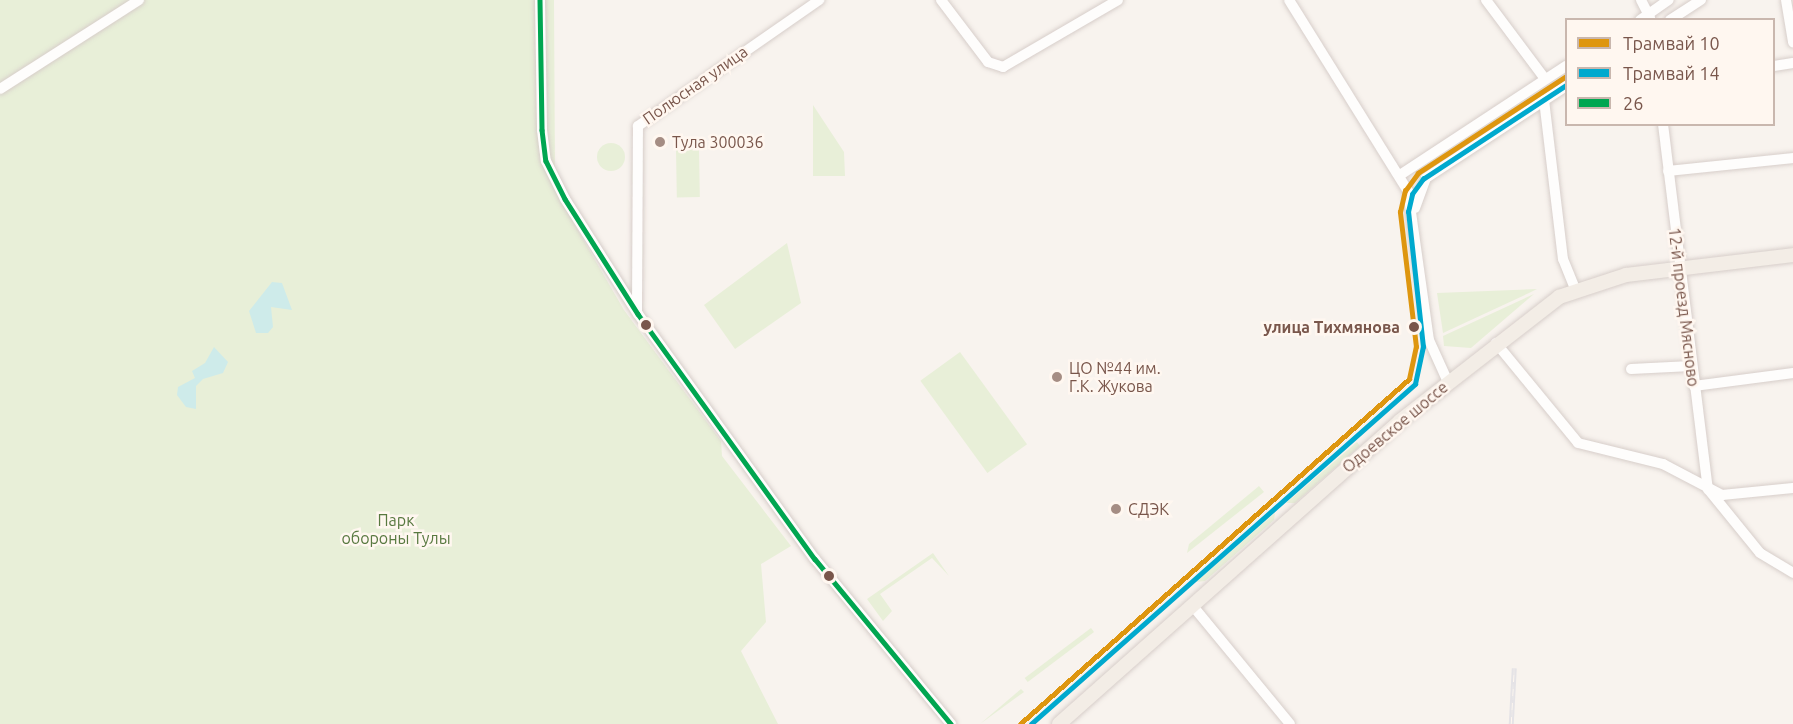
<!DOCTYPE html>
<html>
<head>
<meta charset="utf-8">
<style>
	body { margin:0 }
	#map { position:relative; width:1793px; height:724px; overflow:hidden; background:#f8f3ee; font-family:Ubuntu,sans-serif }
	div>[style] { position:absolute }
	.green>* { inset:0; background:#e8efd8; transform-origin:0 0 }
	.round { border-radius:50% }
	.water>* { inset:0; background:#ceebea }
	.roads { filter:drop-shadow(0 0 2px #d7ceca) drop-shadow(0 0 2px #d7ceca) }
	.minor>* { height:10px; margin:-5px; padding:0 5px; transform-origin:5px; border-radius:5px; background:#fefdfc }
	.major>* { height:14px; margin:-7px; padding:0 7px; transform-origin:7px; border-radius:7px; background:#f3ede6 }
	.rail>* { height:4.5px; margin-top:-2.25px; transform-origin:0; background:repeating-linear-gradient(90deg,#fff7f0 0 7px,#e5e3e6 0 14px); box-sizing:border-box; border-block:2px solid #e5e3e6 }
	.bus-1>* { height:4.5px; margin:-2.25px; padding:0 2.25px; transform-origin:2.25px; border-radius:2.25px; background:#00a651 }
	.tram-1>* { height:4.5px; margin:-2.25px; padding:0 2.25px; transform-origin:2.25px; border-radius:2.25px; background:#de960f }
	.tram-2>* { height:4.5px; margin:-2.25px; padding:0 2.25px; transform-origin:2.25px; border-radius:2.25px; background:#00a9ce }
	.dots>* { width:16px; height:16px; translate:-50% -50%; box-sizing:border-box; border:3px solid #fff7f0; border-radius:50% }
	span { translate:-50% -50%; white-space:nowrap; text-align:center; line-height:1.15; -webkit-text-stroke:5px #fff7f0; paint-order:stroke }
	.street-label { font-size:16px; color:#79564b }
	.poi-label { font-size:16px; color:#79564b }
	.left { translate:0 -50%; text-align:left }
	.stop-label { font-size:16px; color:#79564b; font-weight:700 }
	.right { translate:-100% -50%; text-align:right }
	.park-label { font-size:16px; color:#587940 }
	.legend { position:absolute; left:1565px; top:18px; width:210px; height:108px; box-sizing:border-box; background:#fff7f0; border:2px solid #c9b7ae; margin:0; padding:8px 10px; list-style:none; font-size:18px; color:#79564b }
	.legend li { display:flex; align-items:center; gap:12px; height:30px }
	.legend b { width:30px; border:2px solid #c9b7ae }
</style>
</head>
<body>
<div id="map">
	<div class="green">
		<div style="clip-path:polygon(0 0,554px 0,555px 173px,578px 212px,573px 222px,624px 310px,721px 441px,722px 456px,791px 546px,761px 564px,766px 622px,741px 651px,778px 724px,0 724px)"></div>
		<div style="clip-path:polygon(813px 105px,844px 152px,845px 176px,813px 176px)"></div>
		<div class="round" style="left:597px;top:143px;width:28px;height:28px"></div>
		<div style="left:699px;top:149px;width:48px;height:23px;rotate:89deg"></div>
		<div style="clip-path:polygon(787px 243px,801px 303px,735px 349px,704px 305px)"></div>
		<div style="clip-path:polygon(1537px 289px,1529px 293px,1443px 333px,1437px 293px)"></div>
		<div style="clip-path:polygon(1534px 294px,1471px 348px,1444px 346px,1443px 336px)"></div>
		<div style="left:960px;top:352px;width:114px;height:49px;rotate:54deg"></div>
		<div style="clip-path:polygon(1357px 442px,1360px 446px,1295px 503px,1286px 503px)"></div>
		<div style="clip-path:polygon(1259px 486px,1264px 492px,1187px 553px,1189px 544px)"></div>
		<div style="clip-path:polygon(1275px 513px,1274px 520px,1205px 581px,1196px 582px)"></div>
		<div style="clip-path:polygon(933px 553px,949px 576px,932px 558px,880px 594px,892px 611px,883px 621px,867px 599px)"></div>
		<div style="left:1091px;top:628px;width:5px;height:83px;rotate:53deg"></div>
		<div style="clip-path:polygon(1021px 689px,1024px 692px,980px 724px)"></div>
	</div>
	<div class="water">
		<div style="clip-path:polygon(272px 282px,282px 283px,292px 310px,271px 307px,273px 327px,268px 333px,256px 333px,249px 311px)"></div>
		<div style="clip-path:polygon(214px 347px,228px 362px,223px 373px,203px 379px,196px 386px,196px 409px,186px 407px,177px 395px,178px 387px,195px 378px,192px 371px,205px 363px)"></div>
	</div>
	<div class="roads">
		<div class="minor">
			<div style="left:540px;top:0;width:130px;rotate:89.1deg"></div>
			<div style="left:542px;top:130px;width:31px;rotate:83deg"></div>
			<div style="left:546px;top:161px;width:42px;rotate:63.4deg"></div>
			<div style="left:565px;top:199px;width:136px;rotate:57.6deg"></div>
			<div style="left:638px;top:314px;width:302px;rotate:54.2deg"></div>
			<div style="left:815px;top:559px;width:214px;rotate:50.5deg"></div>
			<div style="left:941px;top:0;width:78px;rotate:52.8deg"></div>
			<div style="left:988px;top:62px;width:16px;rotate:18deg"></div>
			<div style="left:1003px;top:67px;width:133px;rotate:-30.2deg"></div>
			<div style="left:1289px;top:0;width:225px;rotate:58.1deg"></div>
			<div style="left:1408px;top:191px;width:150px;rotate:82deg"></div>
			<div style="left:1429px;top:340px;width:46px;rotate:65.7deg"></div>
			<div style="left:1486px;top:0;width:99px;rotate:53.2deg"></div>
			<div style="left:1641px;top:0;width:20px;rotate:63deg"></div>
			<div style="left:1786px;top:0;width:43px;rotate:80.5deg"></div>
			<div style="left:1640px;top:20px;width:35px;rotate:-35deg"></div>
			<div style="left:1670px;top:20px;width:37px;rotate:-33deg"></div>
			<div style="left:1774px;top:66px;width:19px;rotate:-9deg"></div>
			<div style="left:0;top:89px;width:165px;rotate:-32.6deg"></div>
			<div style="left:1544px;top:100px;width:160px;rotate:83.2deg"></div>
			<div style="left:1563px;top:259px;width:31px;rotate:68deg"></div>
			<div style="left:1663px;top:124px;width:368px;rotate:83deg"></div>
			<div style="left:1708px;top:489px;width:82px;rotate:50.9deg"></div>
			<div style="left:1760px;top:553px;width:39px;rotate:31deg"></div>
			<div style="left:1668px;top:171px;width:126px;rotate:-5.9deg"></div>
			<div style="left:1400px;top:175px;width:199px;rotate:-33.3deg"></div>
			<div style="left:1415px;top:208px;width:32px;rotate:-70deg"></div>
			<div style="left:1426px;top:178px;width:168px;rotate:-33.3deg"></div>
			<div style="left:637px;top:310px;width:184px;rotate:-89.7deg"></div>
			<div style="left:638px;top:126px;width:221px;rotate:-34.8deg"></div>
			<div style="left:1496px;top:343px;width:129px;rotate:50.6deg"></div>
			<div style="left:1578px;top:443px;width:88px;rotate:13.9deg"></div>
			<div style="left:1663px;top:464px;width:67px;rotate:27.7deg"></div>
			<div style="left:1722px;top:495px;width:71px;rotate:-5.6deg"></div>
			<div style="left:1631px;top:369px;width:60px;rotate:-2.9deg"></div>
			<div style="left:1694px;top:386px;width:100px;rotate:-7.5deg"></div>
			<div style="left:1192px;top:605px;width:154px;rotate:50.5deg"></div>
		</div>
		<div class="major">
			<div style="left:1059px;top:724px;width:456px;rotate:-41.6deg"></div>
			<div style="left:1400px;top:421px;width:202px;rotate:-37.9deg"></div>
			<div style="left:1559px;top:297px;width:71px;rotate:-18.2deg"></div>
			<div style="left:1626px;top:275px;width:168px;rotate:-6.8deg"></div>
		</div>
	</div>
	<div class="rail">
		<div style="left:1511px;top:724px;width:56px;rotate:-86.9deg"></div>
	</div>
	<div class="bus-1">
		<div style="left:540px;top:0;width:130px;rotate:89.1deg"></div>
		<div style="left:542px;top:130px;width:31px;rotate:83deg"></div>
		<div style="left:546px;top:161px;width:42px;rotate:63.4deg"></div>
		<div style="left:565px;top:199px;width:136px;rotate:57.6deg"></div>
		<div style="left:638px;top:314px;width:302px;rotate:54.2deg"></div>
		<div style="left:815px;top:559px;width:214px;rotate:50.5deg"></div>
	</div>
	<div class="tram-1">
		<div style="left:1020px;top:724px;width:520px;rotate:-41.57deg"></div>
		<div style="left:1409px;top:379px;width:33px;rotate:-78deg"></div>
		<div style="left:1416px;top:347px;width:136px;rotate:-96.8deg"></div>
		<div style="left:1400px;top:212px;width:22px;rotate:-77deg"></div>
		<div style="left:1405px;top:191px;width:22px;rotate:-54deg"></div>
		<div style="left:1418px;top:173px;width:177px;rotate:-33.2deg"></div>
	</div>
	<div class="tram-2">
		<div style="left:1031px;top:724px;width:513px;rotate:-41.52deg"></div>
		<div style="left:1415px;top:384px;width:38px;rotate:-78deg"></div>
		<div style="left:1423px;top:347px;width:136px;rotate:-96.3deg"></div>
		<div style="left:1408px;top:212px;width:18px;rotate:-77deg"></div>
		<div style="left:1412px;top:194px;width:19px;rotate:-54deg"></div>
		<div style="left:1423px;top:179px;width:171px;rotate:-33.3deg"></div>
	</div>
	<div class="dots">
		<div style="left:660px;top:142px;background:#a58d84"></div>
		<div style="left:646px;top:325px;background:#79564b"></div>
		<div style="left:1414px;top:327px;background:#79564b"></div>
		<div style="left:1057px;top:377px;background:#a58d84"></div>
		<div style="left:1116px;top:509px;background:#a58d84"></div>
		<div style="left:829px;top:576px;background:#79564b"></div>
	</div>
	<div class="street-label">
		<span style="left:695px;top:85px;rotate:-35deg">Полюсная улица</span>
		<span style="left:1684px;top:307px;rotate:83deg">12-й проезд Мясново</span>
		<span style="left:1395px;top:427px;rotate:-40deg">Одоевское шоссе</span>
	</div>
	<div class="poi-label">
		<span class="left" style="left:672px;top:142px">Тула 300036</span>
		<span class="left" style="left:1069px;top:377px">ЦО №44 им.<br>Г.К. Жукова</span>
		<span class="left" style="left:1128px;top:509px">СДЭК</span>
	</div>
	<div class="stop-label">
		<span class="right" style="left:1400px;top:327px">улица Тихмянова</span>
	</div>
	<div class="park-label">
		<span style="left:396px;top:529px">Парк<br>обороны Тулы</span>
	</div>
	<ul class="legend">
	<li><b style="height:8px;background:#de960f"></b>Трамвай 10</li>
	<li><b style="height:8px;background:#00a9ce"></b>Трамвай 14</li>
	<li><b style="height:8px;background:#00a651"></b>26</li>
	</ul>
</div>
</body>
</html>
